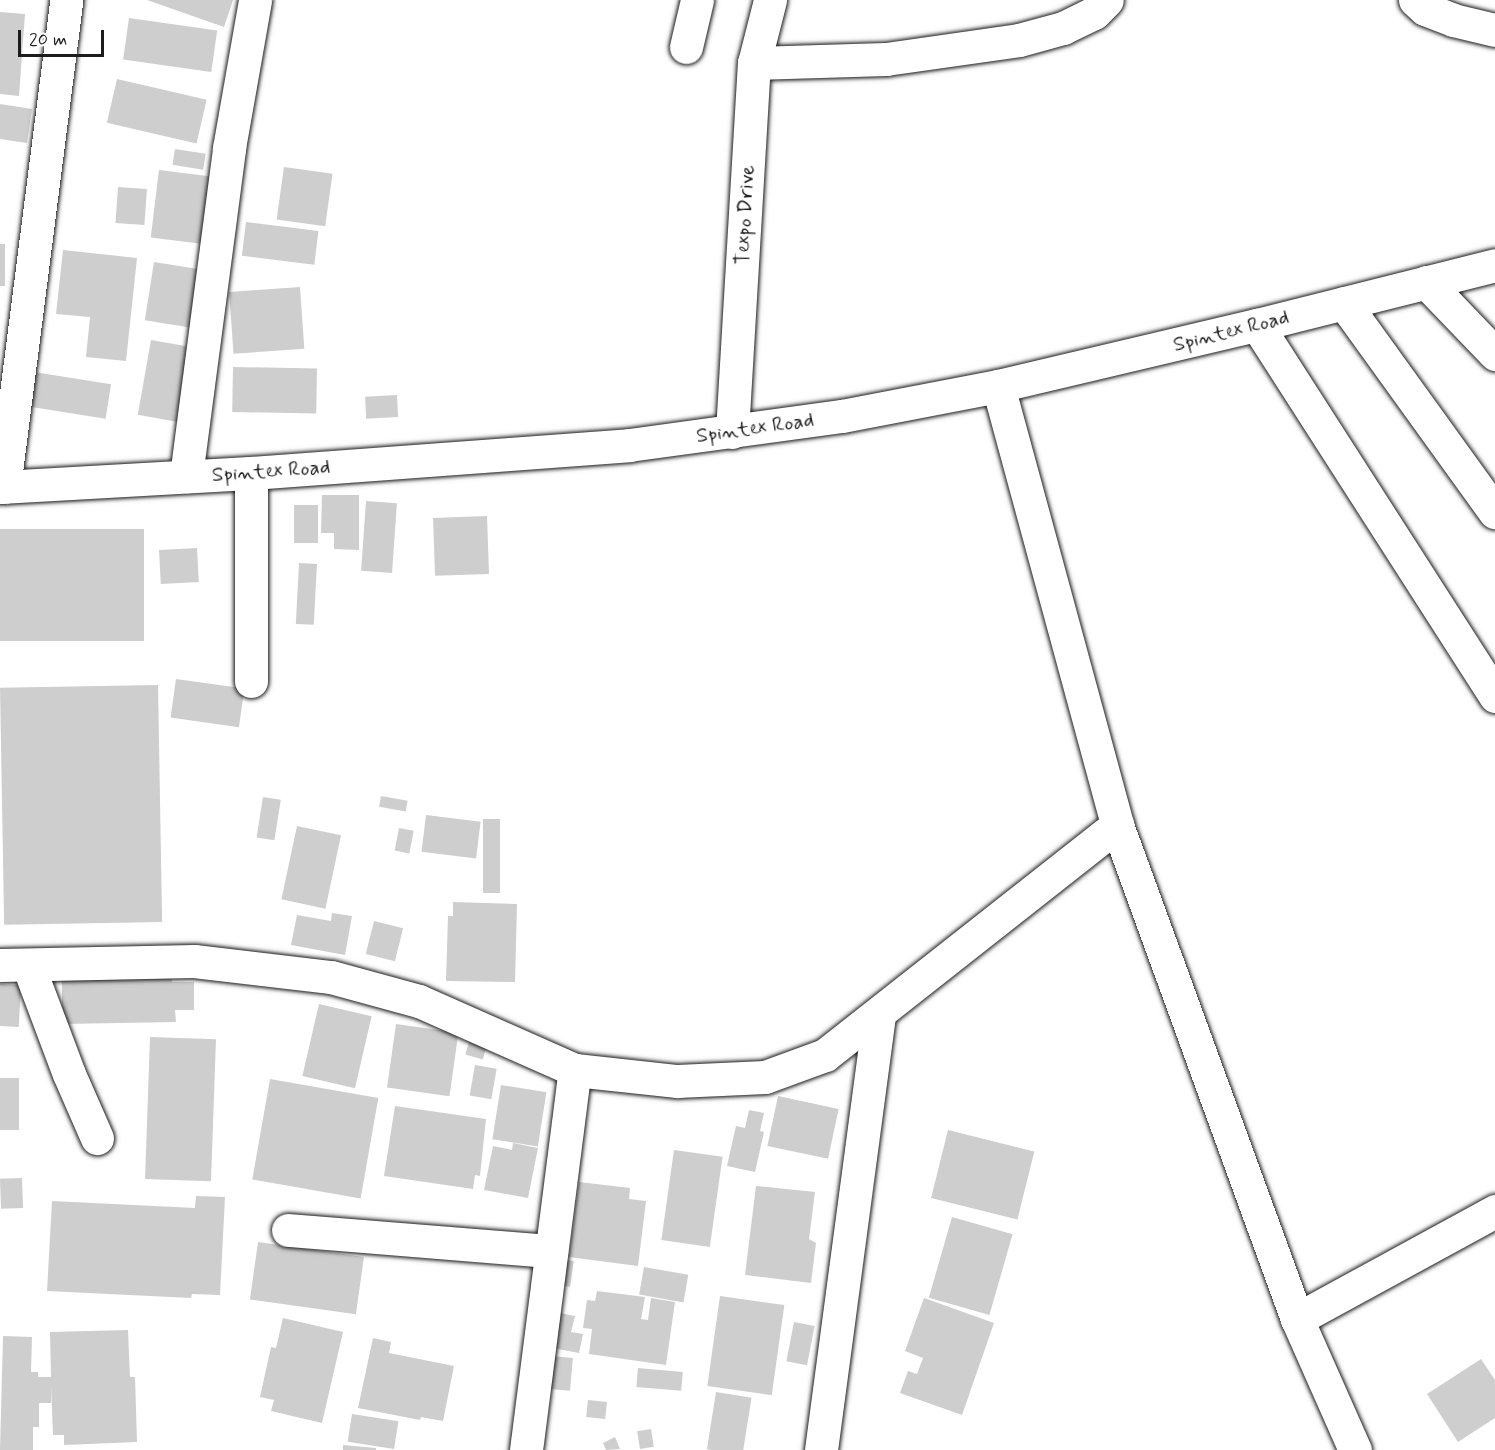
<!DOCTYPE html>
<html>
<head>
<meta charset="utf-8">
<style>
	body { margin:0 }
	#map { position:relative; width:1495px; height:1450px; overflow:hidden; background:#fff; font-family:Mynerve,sans-serif }
	div>[style] { position:absolute }
	.building>* { inset:0; background:#cecece; transform-origin:0 0 }
	.roads { filter:drop-shadow(0 0 2px #1c1c1c) drop-shadow(0 0 2px #1c1c1c) }
	.minor>* { height:33px; margin:-16.5px; padding:0 16.5px; transform-origin:16.5px; border-radius:16.5px; background:#fff }
	.major>* { height:33px; margin:-16.5px; padding:0 16.5px; transform-origin:16.5px; border-radius:16.5px; background:#fff }
	span { translate:-50% -50%; white-space:nowrap; text-align:center; line-height:1.15; -webkit-text-stroke:4.5px #fff; paint-order:stroke }
	.street-label { font-size:21px; color:#1c1c1c }
	.scale { position:absolute; left:18px; top:30px; width:86px; height:27px; box-sizing:border-box; border:3px solid #1c1c1c; border-top:0; padding-left:8px; font-size:18px; line-height:21px; white-space:nowrap; color:#1c1c1c; -webkit-text-stroke:4px #fff; paint-order:stroke }
</style>
</head>
<body>
<div id="map">
	<div class="building">
		<div style="clip-path:polygon(147px 0,233px 0,224px 27px)"></div>
		<div style="clip-path:polygon(0 12px,25px 14px,19px 96px,0 94px)"></div>
		<div style="left:129px;top:18px;width:89px;height:42px;rotate:8deg"></div>
		<div style="left:117px;top:79px;width:92px;height:45px;rotate:13deg"></div>
		<div style="clip-path:polygon(0 104px,32px 109px,27px 143px,0 139px)"></div>
		<div style="left:175px;top:149px;width:31px;height:16px;rotate:9deg"></div>
		<div style="left:284px;top:167px;width:49px;height:53px;rotate:8deg"></div>
		<div style="left:159px;top:170px;width:57px;height:68px;rotate:7deg"></div>
		<div style="left:118px;top:187px;width:29px;height:36px;rotate:4deg"></div>
		<div style="left:246px;top:222px;width:73px;height:34px;rotate:7deg"></div>
		<div style="left:0;top:244px;width:5px;height:42px"></div>
		<div style="clip-path:polygon(63px 250px,137px 258px,126px 361px,86px 357px,90px 317px,56px 314px)"></div>
		<div style="left:154px;top:262px;width:49px;height:59px;rotate:9deg"></div>
		<div style="left:300px;top:287px;width:62px;height:71px;rotate:86deg"></div>
		<div style="left:151px;top:340px;width:48px;height:76px;rotate:10deg"></div>
		<div style="left:233px;top:367px;width:84px;height:45px;rotate:1deg"></div>
		<div style="left:34px;top:372px;width:78px;height:35px;rotate:9deg"></div>
		<div style="left:397px;top:395px;width:22px;height:32px;rotate:87deg"></div>
		<div style="clip-path:polygon(322px 495px,359px 495px,359px 550px,334px 549px,334px 533px,321px 533px)"></div>
		<div style="left:366px;top:501px;width:31px;height:70px;rotate:4deg"></div>
		<div style="left:294px;top:505px;width:24px;height:38px"></div>
		<div style="left:487px;top:516px;width:58px;height:54px;rotate:88deg"></div>
		<div style="left:144px;top:529px;width:112px;height:144px;rotate:90deg"></div>
		<div style="left:197px;top:548px;width:34px;height:38px;rotate:87deg"></div>
		<div style="left:299px;top:563px;width:18px;height:61px;rotate:3deg"></div>
		<div style="left:176px;top:679px;width:69px;height:39px;rotate:8deg"></div>
		<div style="left:158px;top:685px;width:237px;height:158px;rotate:89deg"></div>
		<div style="left:381px;top:796px;width:27px;height:11px;rotate:10deg"></div>
		<div style="left:263px;top:797px;width:18px;height:41px;rotate:9deg"></div>
		<div style="left:426px;top:815px;width:55px;height:37px;rotate:7deg"></div>
		<div style="left:483px;top:819px;width:17px;height:74px"></div>
		<div style="left:297px;top:826px;width:45px;height:75px;rotate:12deg"></div>
		<div style="left:399px;top:828px;width:15px;height:23px;rotate:11deg"></div>
		<div style="clip-path:polygon(453px 902px,517px 904px,515px 982px,446px 981px,448px 916px,453px 916px)"></div>
		<div style="clip-path:polygon(332px 913px,352px 916px,345px 955px,291px 945px,297px 915px,331px 921px)"></div>
		<div style="left:374px;top:921px;width:30px;height:34px;rotate:14deg"></div>
		<div style="clip-path:polygon(172px 974px,172px 982px,194px 982px,194px 1010px,175px 1010px,176px 1022px,62px 1024px,62px 975px)"></div>
		<div style="left:0;top:984px;width:21px;height:42px;rotate:3deg"></div>
		<div style="left:319px;top:1004px;width:54px;height:74px;rotate:13deg"></div>
		<div style="left:396px;top:1024px;width:63px;height:64px;rotate:8deg"></div>
		<div style="left:150px;top:1037px;width:66px;height:142px;rotate:2deg"></div>
		<div style="left:469px;top:1042px;width:18px;height:13px;rotate:16deg"></div>
		<div style="left:475px;top:1065px;width:22px;height:31px;rotate:10deg"></div>
		<div style="left:0;top:1078px;width:19px;height:52px"></div>
		<div style="left:270px;top:1079px;width:110px;height:102px;rotate:10deg"></div>
		<div style="left:501px;top:1085px;width:46px;height:55px;rotate:9deg"></div>
		<div style="left:778px;top:1096px;width:62px;height:51px;rotate:12deg"></div>
		<div style="clip-path:polygon(395px 1106px,486px 1119px,480px 1176px,475px 1175px,473px 1189px,384px 1176px)"></div>
		<div style="clip-path:polygon(749px 1110px,764px 1113px,760px 1131px,764px 1132px,755px 1172px,727px 1166px,736px 1126px,745px 1128px)"></div>
		<div style="left:948px;top:1130px;width:89px;height:70px;rotate:14deg"></div>
		<div style="clip-path:polygon(513px 1143px,538px 1148px,528px 1198px,484px 1190px,493px 1146px,512px 1150px)"></div>
		<div style="left:674px;top:1150px;width:49px;height:91px;rotate:8deg"></div>
		<div style="left:22px;top:1178px;width:30px;height:22px;rotate:88deg"></div>
		<div style="clip-path:polygon(579px 1182px,630px 1188px,629px 1199px,646px 1201px,638px 1266px,569px 1257px)"></div>
		<div style="clip-path:polygon(756px 1186px,815px 1192px,809px 1239px,816px 1243px,811px 1283px,745px 1275px)"></div>
		<div style="clip-path:polygon(196px 1196px,225px 1197px,220px 1295px,192px 1294px,191px 1298px,47px 1291px,52px 1201px,195px 1208px)"></div>
		<div style="left:952px;top:1217px;width:63px;height:84px;rotate:16deg"></div>
		<div style="left:258px;top:1242px;width:107px;height:58px;rotate:8deg"></div>
		<div style="left:552px;top:1258px;width:22px;height:26px;rotate:8deg"></div>
		<div style="left:644px;top:1267px;width:45px;height:28px;rotate:10deg"></div>
		<div style="clip-path:polygon(597px 1291px,645px 1297px,641px 1319px,648px 1320px,651px 1298px,675px 1302px,666px 1365px,589px 1354px,592px 1329px,583px 1328px,587px 1300px,595px 1301px)"></div>
		<div style="left:720px;top:1296px;width:65px;height:91px;rotate:8deg"></div>
		<div style="clip-path:polygon(924px 1298px,994px 1323px,962px 1415px,900px 1393px,908px 1371px,917px 1374px,923px 1358px,905px 1351px)"></div>
		<div style="clip-path:polygon(550px 1311px,575px 1316px,571px 1332px,583px 1334px,579px 1353px,542px 1346px)"></div>
		<div style="clip-path:polygon(283px 1318px,343px 1332px,322px 1423px,271px 1411px,274px 1400px,260px 1397px,271px 1347px,276px 1348px)"></div>
		<div style="left:794px;top:1322px;width:21px;height:40px;rotate:11deg"></div>
		<div style="clip-path:polygon(128px 1330px,130px 1377px,135px 1377px,137px 1442px,64px 1445px,64px 1435px,53px 1435px,51px 1386px,51px 1403px,39px 1403px,39px 1427px,33px 1427px,33px 1450px,0 1450px,3px 1336px,32px 1337px,31px 1372px,38px 1372px,38px 1377px,51px 1377px,50px 1332px)"></div>
		<div style="clip-path:polygon(373px 1338px,391px 1342px,389px 1353px,454px 1366px,443px 1421px,421px 1417px,420px 1420px,358px 1408px)"></div>
		<div style="left:540px;top:1355px;width:33px;height:33px;rotate:5deg"></div>
		<div style="clip-path:polygon(1481px 1359px,1495px 1380px,1495px 1418px,1458px 1442px,1427px 1394px)"></div>
		<div style="left:638px;top:1368px;width:45px;height:19px;rotate:5deg"></div>
		<div style="left:716px;top:1392px;width:36px;height:58px;rotate:9deg"></div>
		<div style="left:588px;top:1400px;width:19px;height:17px;rotate:6deg"></div>
		<div style="left:352px;top:1414px;width:47px;height:28px;rotate:9deg"></div>
		<div style="left:651px;top:1429px;width:18px;height:14px;rotate:81deg"></div>
		<div style="clip-path:polygon(615px 1437px,620px 1449px,606px 1450px,603px 1443px)"></div>
		<div style="clip-path:polygon(343px 1445px,376px 1448px,376px 1450px,343px 1450px)"></div>
	</div>
	<div class="roads">
		<div class="minor">
			<div style="left:1415px;top:0;width:13px;rotate:42deg"></div>
			<div style="left:1425px;top:9px;width:30px;rotate:21deg"></div>
			<div style="left:1453px;top:20px;width:43px;rotate:13.4deg"></div>
			<div style="left:686px;top:47px;width:48px;rotate:-76.8deg"></div>
			<div style="left:754px;top:63px;width:132px;rotate:-1.7deg"></div>
			<div style="left:886px;top:59px;width:134px;rotate:-8.1deg"></div>
			<div style="left:1019px;top:40px;width:46px;rotate:-15.3deg"></div>
			<div style="left:1063px;top:28px;width:34px;rotate:-26deg"></div>
			<div style="left:1094px;top:13px;width:18px;rotate:-45deg"></div>
			<div style="left:1426px;top:282px;width:100px;rotate:46.2deg"></div>
			<div style="left:1344px;top:303px;width:258px;rotate:54.2deg"></div>
			<div style="left:1257px;top:325px;width:441px;rotate:57.3deg"></div>
			<div style="left:998px;top:386px;width:455px;rotate:74.8deg"></div>
			<div style="left:1117px;top:825px;width:526px;rotate:69.98deg"></div>
			<div style="left:1297px;top:1319px;width:143px;rotate:66.1deg"></div>
			<div style="left:732px;top:432px;width:370px;rotate:-86.6deg"></div>
			<div style="left:754px;top:63px;width:65px;rotate:-75.7deg"></div>
			<div style="left:251px;top:473px;width:208px;rotate:90deg"></div>
			<div style="left:186px;top:476px;width:331px;rotate:-82.5deg"></div>
			<div style="left:229px;top:148px;width:150px;rotate:-80deg"></div>
			<div style="left:4px;top:487px;width:491px;rotate:-82.7deg"></div>
			<div style="left:0;top:965px;width:194px;rotate:-1.2deg"></div>
			<div style="left:194px;top:961px;width:138px;rotate:6.7deg"></div>
			<div style="left:331px;top:977px;width:91px;rotate:15.3deg"></div>
			<div style="left:419px;top:1001px;width:171px;rotate:23.9deg"></div>
			<div style="left:575px;top:1070px;width:103px;rotate:6.2deg"></div>
			<div style="left:677px;top:1081px;width:88px;rotate:-2.6deg"></div>
			<div style="left:765px;top:1077px;width:64px;rotate:-20.1deg"></div>
			<div style="left:825px;top:1055px;width:372px;rotate:-38.2deg"></div>
			<div style="left:28px;top:965px;width:116px;rotate:69.4deg"></div>
			<div style="left:69px;top:1074px;width:70px;rotate:66.4deg"></div>
			<div style="left:288px;top:1230px;width:264px;rotate:4.6deg"></div>
			<div style="left:1297px;top:1319px;width:226px;rotate:-28.6deg"></div>
			<div style="left:526px;top:1450px;width:383px;rotate:-82.7deg"></div>
			<div style="left:821px;top:1450px;width:439px;rotate:-82.4deg"></div>
		</div>
		<div class="major">
			<div style="left:0;top:487px;width:251px;rotate:-3.2deg"></div>
			<div style="left:251px;top:473px;width:379px;rotate:-4.2deg"></div>
			<div style="left:629px;top:445px;width:215px;rotate:-7.8deg"></div>
			<div style="left:842px;top:416px;width:159px;rotate:-10.9deg"></div>
			<div style="left:998px;top:386px;width:266px;rotate:-13.3deg"></div>
			<div style="left:1257px;top:325px;width:245px;rotate:-14.1deg"></div>
		</div>
	</div>
	<div class="street-label">
		<span style="left:745px;top:215px;rotate:-87deg">Texpo Drive</span>
		<span style="left:1231px;top:331px;rotate:-14deg">Spintex Road</span>
		<span style="left:755px;top:428px;rotate:-8deg">Spintex Road</span>
		<span style="left:271px;top:471px;rotate:-4deg">Spintex Road</span>
	</div>
	<div class="scale">20 m</div>
</div>
</body>
</html>
